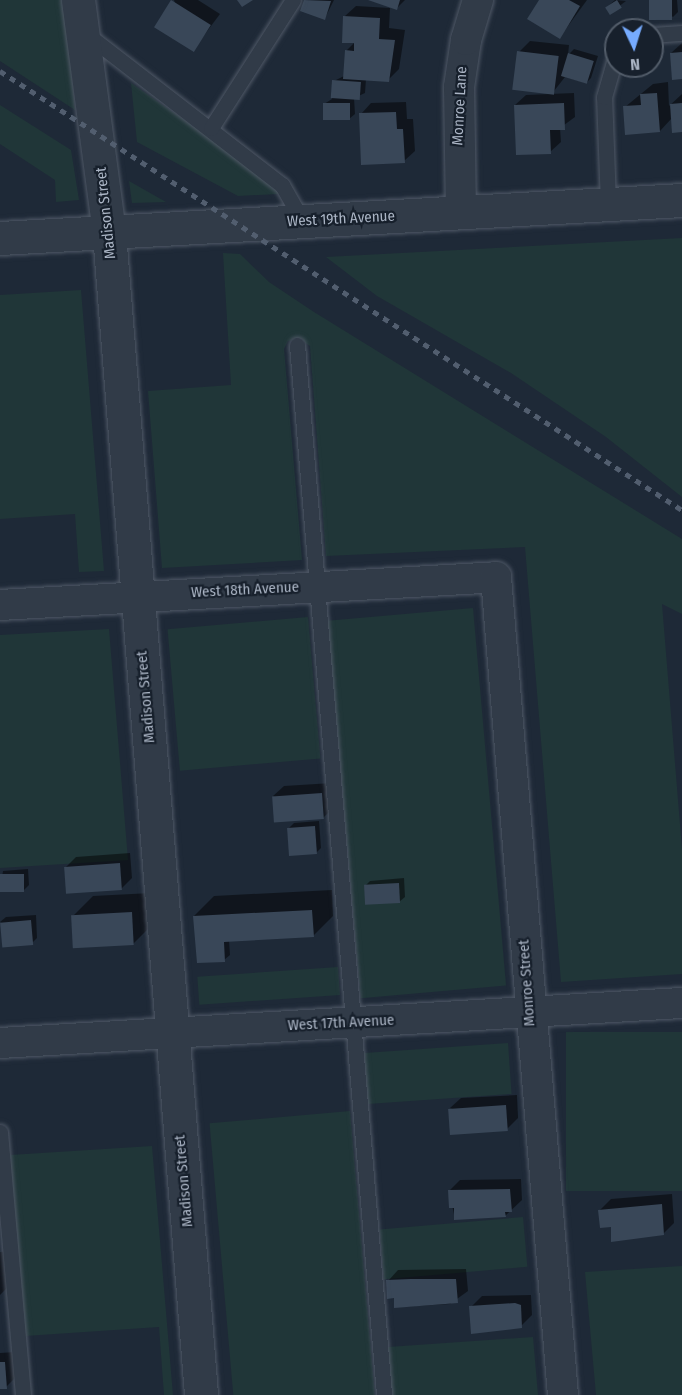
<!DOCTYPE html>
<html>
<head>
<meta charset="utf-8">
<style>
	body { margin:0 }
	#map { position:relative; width:682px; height:1395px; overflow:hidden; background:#1e2937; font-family:"Fira Sans Condensed",sans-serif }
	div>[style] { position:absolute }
	.green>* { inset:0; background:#203638; transform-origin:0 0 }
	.shadow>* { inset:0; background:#0007 }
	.building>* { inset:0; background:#394758; transform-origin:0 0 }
	.roads { filter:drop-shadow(0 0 2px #4f5866) drop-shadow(0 0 2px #4f5866) }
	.service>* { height:15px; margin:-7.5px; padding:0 7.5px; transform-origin:7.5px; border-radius:7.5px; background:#313b48 }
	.minor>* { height:30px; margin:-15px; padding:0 15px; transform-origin:15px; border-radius:15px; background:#313b48 }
	.tertiary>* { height:33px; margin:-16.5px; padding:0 16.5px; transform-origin:16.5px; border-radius:16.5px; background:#313b48 }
	.rail>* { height:4.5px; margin-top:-2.25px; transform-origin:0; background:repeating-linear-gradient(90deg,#525e6f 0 6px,transparent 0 12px) }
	span { translate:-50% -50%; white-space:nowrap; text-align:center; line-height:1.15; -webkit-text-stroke:4.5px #17202c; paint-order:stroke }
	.street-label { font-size:15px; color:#abb5c5 }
	.north { position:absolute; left:604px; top:18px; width:60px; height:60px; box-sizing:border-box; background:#17202c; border:2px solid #525c69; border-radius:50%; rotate:176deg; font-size:16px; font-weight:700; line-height:24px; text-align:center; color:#abb5c5 }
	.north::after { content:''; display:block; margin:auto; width:21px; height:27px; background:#76abff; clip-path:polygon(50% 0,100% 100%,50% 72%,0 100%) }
</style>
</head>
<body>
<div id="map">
	<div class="green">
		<div style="clip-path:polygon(0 0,65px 0,75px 110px,0 61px)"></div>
		<div style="clip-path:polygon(131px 83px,271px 180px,279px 194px,238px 196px,137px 142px)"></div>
		<div style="clip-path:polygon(0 105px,71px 150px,79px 200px,56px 202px,55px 180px,0 144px)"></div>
		<div style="clip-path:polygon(129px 181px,166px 202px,132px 203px)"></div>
		<div style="clip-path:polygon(682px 238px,682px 497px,606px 437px,511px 373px,377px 296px,326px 257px)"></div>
		<div style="clip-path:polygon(223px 253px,240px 254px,269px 282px,314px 312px,682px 539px,682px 614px,662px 604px,682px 849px,682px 974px,561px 982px,525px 547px,326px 556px,310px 346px,299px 339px,288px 341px,284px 349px,302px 560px,162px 568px,148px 391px,231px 385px)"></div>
		<div style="clip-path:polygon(81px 290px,104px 571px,79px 572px,75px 514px,0 519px,0 295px)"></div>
		<div style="left:473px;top:608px;width:379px;height:146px;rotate:85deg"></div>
		<div style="left:308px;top:617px;width:142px;height:141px;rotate:85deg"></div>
		<div style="clip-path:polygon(109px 629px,128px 860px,0 868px,0 635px)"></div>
		<div style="left:338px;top:967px;width:28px;height:141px;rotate:86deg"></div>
		<div style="left:682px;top:1032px;width:159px;height:116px;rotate:90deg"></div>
		<div style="left:508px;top:1043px;width:51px;height:144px;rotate:86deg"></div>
		<div style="left:350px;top:1111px;width:285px;height:141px;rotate:85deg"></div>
		<div style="clip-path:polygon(152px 1146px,173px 1395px,164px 1395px,159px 1327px,25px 1336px,10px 1155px)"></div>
		<div style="left:523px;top:1217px;width:50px;height:144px;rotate:85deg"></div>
		<div style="clip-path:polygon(682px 1266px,682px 1395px,596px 1395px,585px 1272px)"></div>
		<div style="clip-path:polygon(533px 1337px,538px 1395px,392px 1395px,388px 1347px)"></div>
	</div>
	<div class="shadow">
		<div style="clip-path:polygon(174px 0,198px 0,220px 14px,193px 50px)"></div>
		<div style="clip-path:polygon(306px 0,334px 0,325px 18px,302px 10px)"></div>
		<div style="clip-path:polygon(371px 0,405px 0,396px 9px)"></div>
		<div style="clip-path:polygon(540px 0,587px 0,560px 37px)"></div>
		<div style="clip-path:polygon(615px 0,626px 1px,610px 13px,607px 7px)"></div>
		<div style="clip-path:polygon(651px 0,677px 0,678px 12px,673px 17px)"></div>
		<div style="clip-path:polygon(356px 6px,390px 8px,389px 28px,405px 30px,399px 69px,388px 80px,366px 79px,365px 93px,354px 98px,355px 114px,349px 119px,324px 104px,332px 99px,334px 81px,344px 76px,346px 51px,355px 42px,345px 16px)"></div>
		<div style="clip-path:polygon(530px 41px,569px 45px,568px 55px,574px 49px,598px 56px,591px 78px,586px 83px,565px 77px,554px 91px,519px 52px)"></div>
		<div style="clip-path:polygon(682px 43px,682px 78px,671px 53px)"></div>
		<div style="clip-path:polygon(668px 82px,669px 106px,682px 94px,682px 131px,672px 118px,660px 131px,625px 107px,653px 84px)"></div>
		<div style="clip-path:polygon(574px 93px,575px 117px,560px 128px,561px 142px,550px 152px,515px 105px,526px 95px)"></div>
		<div style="clip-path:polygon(406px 102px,407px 119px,413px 119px,415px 151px,404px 161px,361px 114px,371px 103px)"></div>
		<div style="clip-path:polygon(332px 783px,334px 807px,323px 818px,273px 796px,284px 786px)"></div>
		<div style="clip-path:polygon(319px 821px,321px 848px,316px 853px,289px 828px,294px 823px)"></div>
		<div style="clip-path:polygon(130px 853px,132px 878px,121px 889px,66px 867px,76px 857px)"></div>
		<div style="clip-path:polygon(28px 869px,29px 885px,24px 890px,0 891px,3px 871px)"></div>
		<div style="clip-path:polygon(404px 878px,405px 897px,399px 902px,365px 886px,370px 881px)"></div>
		<div style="clip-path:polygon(332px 890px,333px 916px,313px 936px,229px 940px,230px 955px,224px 960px,194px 916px,214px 896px)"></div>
		<div style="clip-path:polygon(151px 893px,153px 924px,133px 944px,73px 916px,93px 896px)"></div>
		<div style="clip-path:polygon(36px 915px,37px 938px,32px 943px,0 922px,6px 917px)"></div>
		<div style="clip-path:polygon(517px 1095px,518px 1118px,507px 1129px,450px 1108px,461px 1098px)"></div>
		<div style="clip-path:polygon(521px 1179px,522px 1200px,505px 1216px,455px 1219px,449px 1191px,460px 1180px)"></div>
		<div style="clip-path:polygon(672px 1194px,674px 1223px,663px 1234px,612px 1225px,600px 1210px,611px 1199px)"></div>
		<div style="clip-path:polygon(18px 1251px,19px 1276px,0 1295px,0 1252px)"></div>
		<div style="clip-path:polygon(466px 1269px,468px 1291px,450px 1304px,400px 1307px,388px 1281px,398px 1270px)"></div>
		<div style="clip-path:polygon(531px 1295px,532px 1315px,521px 1326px,471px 1307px,482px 1296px)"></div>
		<div style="clip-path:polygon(15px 1352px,17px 1376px,6px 1387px,0 1388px,0 1353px)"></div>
	</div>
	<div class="building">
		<div style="left:171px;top:0;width:47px;height:32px;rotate:32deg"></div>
		<div style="clip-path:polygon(237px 0,253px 0,242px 7px)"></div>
		<div style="clip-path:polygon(304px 0,331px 1px,325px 20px,300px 11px)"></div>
		<div style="clip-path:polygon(368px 0,400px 0,397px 10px)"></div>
		<div style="clip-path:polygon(539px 0,569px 0,580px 6px,560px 39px,527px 19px)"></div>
		<div style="left:617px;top:0;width:9px;height:14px;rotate:58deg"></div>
		<div style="left:649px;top:0;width:23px;height:20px"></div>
		<div style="clip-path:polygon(343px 16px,380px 18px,379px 39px,395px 40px,389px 82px,343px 79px,345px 50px,354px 51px,354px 43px,342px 43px)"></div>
		<div style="left:517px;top:51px;width:42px;height:39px;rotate:7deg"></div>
		<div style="clip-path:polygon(682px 52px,682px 79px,672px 80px,670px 53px)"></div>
		<div style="left:568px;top:53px;width:27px;height:24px;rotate:17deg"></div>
		<div style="left:332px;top:80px;width:29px;height:18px;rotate:4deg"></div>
		<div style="clip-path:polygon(657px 93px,660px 132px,625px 135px,623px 106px,641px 105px,640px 94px)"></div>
		<div style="left:350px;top:103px;width:17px;height:27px;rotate:90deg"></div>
		<div style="clip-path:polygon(564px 103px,565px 130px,550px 130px,551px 154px,516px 155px,514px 105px)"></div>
		<div style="clip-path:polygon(682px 103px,682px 132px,672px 133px,670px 104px)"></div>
		<div style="clip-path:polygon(396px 112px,397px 129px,403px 129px,405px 163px,361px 165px,359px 113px)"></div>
		<div style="left:322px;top:793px;width:26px;height:50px;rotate:86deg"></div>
		<div style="left:315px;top:826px;width:28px;height:28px;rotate:86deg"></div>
		<div style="left:120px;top:863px;width:27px;height:56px;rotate:86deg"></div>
		<div style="left:24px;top:874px;width:18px;height:24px;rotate:90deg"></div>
		<div style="left:399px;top:883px;width:20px;height:35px;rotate:87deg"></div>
		<div style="clip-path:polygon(312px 910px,314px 937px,224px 942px,225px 962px,197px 963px,193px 916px)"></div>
		<div style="left:132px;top:912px;width:33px;height:61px;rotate:87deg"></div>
		<div style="left:31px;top:920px;width:25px;height:31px;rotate:85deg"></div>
		<div style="left:506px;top:1105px;width:26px;height:58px;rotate:86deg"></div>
		<div style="clip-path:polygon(510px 1189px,512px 1212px,505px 1212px,506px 1217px,454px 1220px,454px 1208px,449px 1208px,448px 1190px)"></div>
		<div style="clip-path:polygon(662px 1204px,664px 1235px,611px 1242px,611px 1227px,600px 1228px,598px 1210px)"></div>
		<div style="clip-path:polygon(411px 1279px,456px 1279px,458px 1303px,394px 1308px,394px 1298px,387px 1299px,386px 1280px)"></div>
		<div style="clip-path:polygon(515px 1303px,521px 1305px,522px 1328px,471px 1334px,469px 1306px)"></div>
		<div style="clip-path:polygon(0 1362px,5px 1362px,7px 1389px,0 1389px)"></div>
	</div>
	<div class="roads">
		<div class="service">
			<div style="left:85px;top:33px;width:249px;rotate:37.7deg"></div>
			<div style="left:282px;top:185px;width:43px;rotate:60.4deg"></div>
			<div style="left:652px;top:35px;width:30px;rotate:-4deg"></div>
			<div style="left:211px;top:128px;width:152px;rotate:-57.4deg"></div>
			<div style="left:608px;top:204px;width:107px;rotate:-92.1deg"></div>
			<div style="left:604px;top:97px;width:44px;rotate:-74.1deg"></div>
			<div style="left:297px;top:345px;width:1054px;rotate:85.26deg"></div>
			<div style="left:0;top:1132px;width:264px;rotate:85deg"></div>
		</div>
		<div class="minor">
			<div style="left:461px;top:213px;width:126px;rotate:-90.9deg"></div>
			<div style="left:459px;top:87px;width:48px;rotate:-81.5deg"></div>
			<div style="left:466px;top:40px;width:42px;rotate:-73.3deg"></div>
			<div style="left:0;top:605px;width:497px;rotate:-3.2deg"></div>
			<div style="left:496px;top:577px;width:821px;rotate:85.32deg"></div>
			<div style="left:0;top:1043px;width:683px;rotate:-3.36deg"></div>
		</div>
		<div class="tertiary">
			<div style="left:78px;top:0;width:235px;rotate:82.4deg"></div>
			<div style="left:109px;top:233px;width:1166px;rotate:85.47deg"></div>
			<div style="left:0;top:238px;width:683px;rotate:-3.19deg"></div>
		</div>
	</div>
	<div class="rail">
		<div style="left:0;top:71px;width:811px;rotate:32.77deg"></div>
	</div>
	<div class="street-label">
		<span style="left:460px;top:106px;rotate:-87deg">Monroe Lane</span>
		<span style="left:106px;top:213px;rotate:-96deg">Madison Street</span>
		<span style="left:341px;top:219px;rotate:-3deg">West 19th Avenue</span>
		<span style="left:245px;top:590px;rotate:-3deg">West 18th Avenue</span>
		<span style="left:146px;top:697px;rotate:-95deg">Madison Street</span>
		<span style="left:527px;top:983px;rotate:-94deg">Monroe Street</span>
		<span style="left:341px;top:1023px;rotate:-3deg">West 17th Avenue</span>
		<span style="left:184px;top:1181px;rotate:-95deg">Madison Street</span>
	</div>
	<div class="north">N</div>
</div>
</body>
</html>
